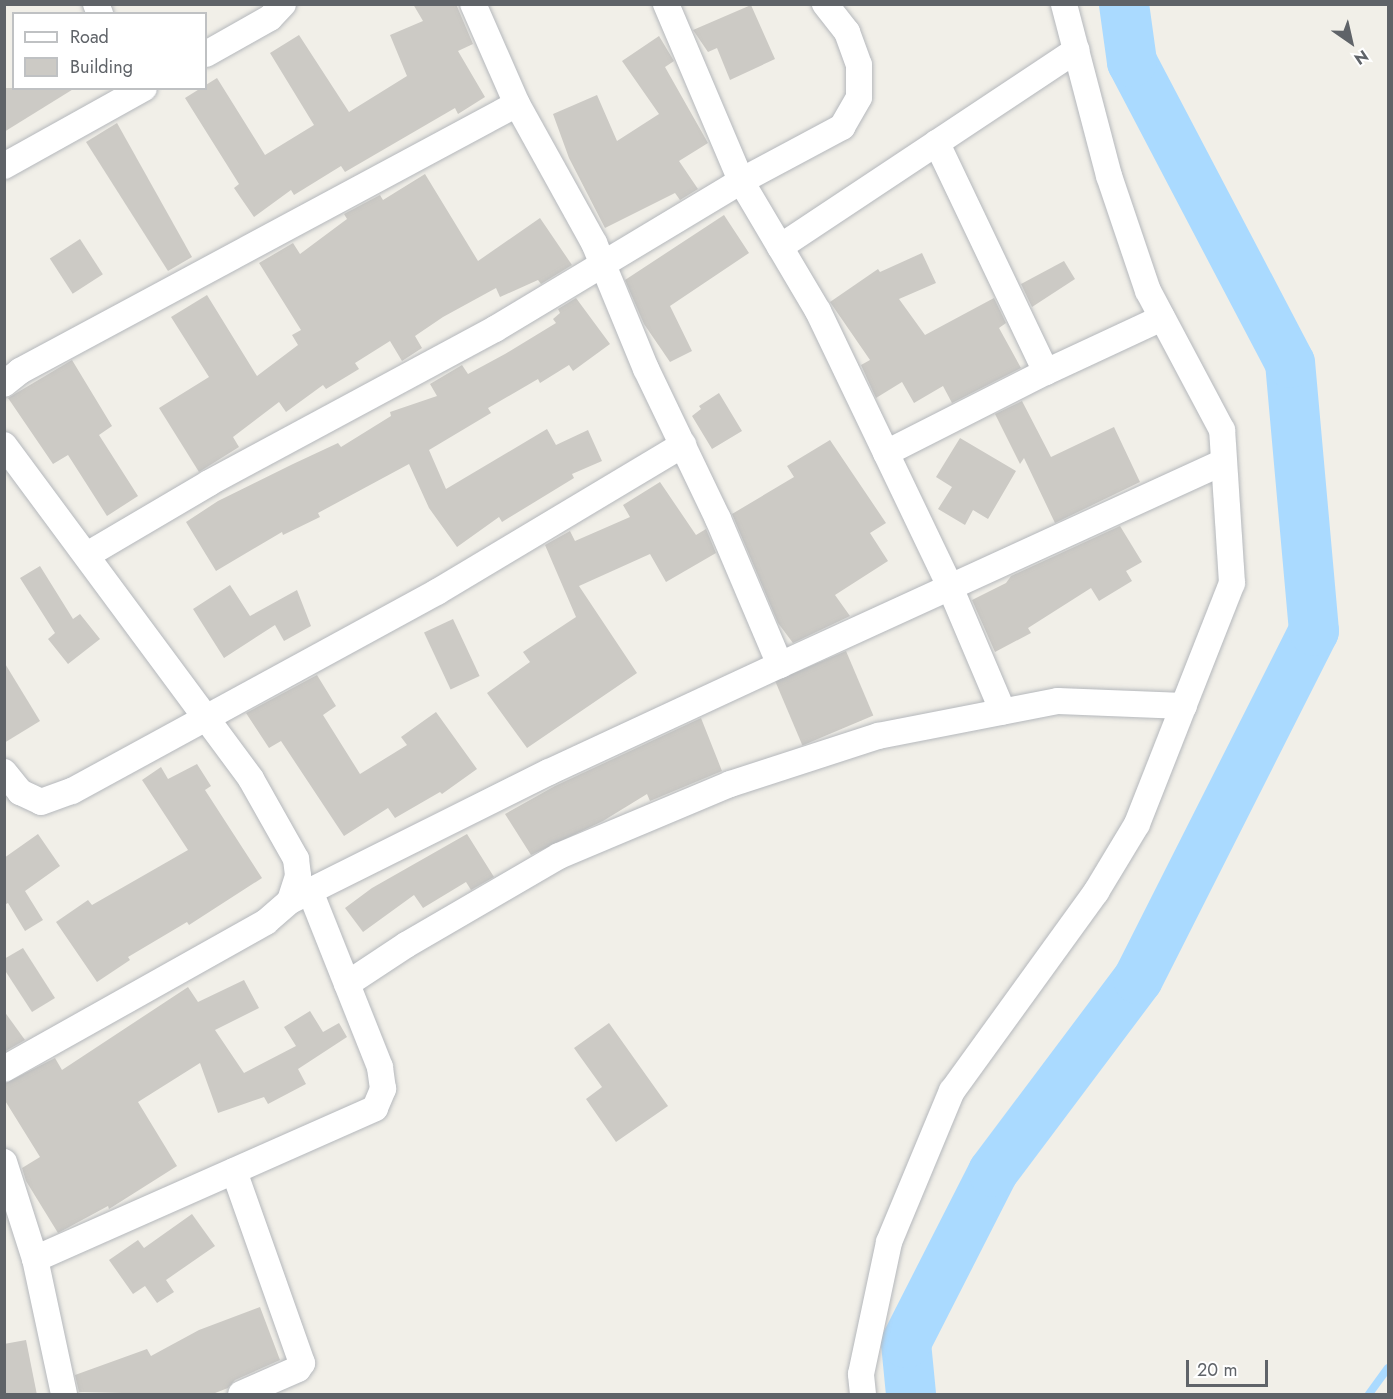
<!DOCTYPE html>
<html>
<head>
<meta charset="utf-8">
<style>
	body { margin:0 }
	#map { position:relative; width:1393px; height:1399px; overflow:hidden; background:#f1efe8; font-family:Jost,sans-serif }
	div>[style] { position:absolute }
	.stream>* { height:8px; margin:-4px; padding:0 4px; transform-origin:4px; border-radius:4px; background:#aadaff }
	.river>* { height:50px; margin:-25px; padding:0 25px; transform-origin:25px; border-radius:25px; background:#aadaff }
	.building>* { inset:0; background:#cccac5; transform-origin:0 0 }
	.roads { filter:drop-shadow(0 0 2px #b5b8bc) drop-shadow(0 0 2px #b5b8bc) }
	.minor>* { height:26px; margin:-13px; padding:0 13px; transform-origin:13px; border-radius:13px; background:#fff }
	span { translate:-50% -50%; white-space:nowrap; text-align:center; line-height:1.15; -webkit-text-stroke:5px #fff; paint-order:stroke }
	.frame { position:absolute; inset:0; border:6px solid #5f6368; pointer-events:none }
	.legend { position:absolute; left:12px; top:12px; width:195px; height:78px; box-sizing:border-box; background:#fff; border:2px solid #bfc1c3; margin:0; padding:8px 10px; list-style:none; font-size:18px; color:#5f6368 }
	.legend li { display:flex; align-items:center; gap:12px; height:30px }
	.legend b { width:30px; border:2px solid #bfc1c3 }
	.north { position:absolute; left:1321px; top:12px; width:60px; height:60px; -webkit-text-stroke:4px #fff; paint-order:stroke; rotate:146deg; font-size:16px; font-weight:700; line-height:24px; text-align:center; color:#5f6368 }
	.north::after { content:''; display:block; margin:auto; width:21px; height:27px; background:#5f6368; clip-path:polygon(50% 0,100% 100%,50% 72%,0 100%) }
	.scale { position:absolute; left:1186px; top:1360px; width:82px; height:27px; box-sizing:border-box; border:3px solid #5f6368; border-top:0; padding-left:8px; font-size:18px; line-height:21px; white-space:nowrap; color:#5f6368; -webkit-text-stroke:4px #fff; paint-order:stroke }
</style>
</head>
<body>
<div id="map">
	<div class="stream">
		<div style="left:1369px;top:1394px;width:32px;rotate:-54deg"></div>
	</div>
	<div class="river">
		<div style="left:911px;top:1394px;width:51px;rotate:-95.6deg"></div>
		<div style="left:906px;top:1343px;width:192px;rotate:-63deg"></div>
		<div style="left:993px;top:1172px;width:241px;rotate:-53.1deg"></div>
		<div style="left:1138px;top:979px;width:390px;rotate:-63.2deg"></div>
		<div style="left:1314px;top:631px;width:269px;rotate:-95.1deg"></div>
		<div style="left:1290px;top:363px;width:340px;rotate:-117.7deg"></div>
		<div style="left:1132px;top:62px;width:59px;rotate:-97.9deg"></div>
	</div>
	<div class="building">
		<div style="clip-path:polygon(413px 4px,456px 4px,473px 44px,458px 51px,485px 97px,458px 114px,455px 108px,345px 172px,341px 166px,294px 195px,291px 190px,254px 217px,234px 188px,239px 184px,185px 98px,217px 78px,265px 155px,314px 125px,270px 53px,299px 35px,349px 112px,407px 76px,390px 35px,423px 21px)"></div>
		<div style="clip-path:polygon(751px 5px,775px 59px,730px 80px,717px 48px,708px 52px,693px 30px)"></div>
		<div style="clip-path:polygon(659px 36px,674px 61px,665px 67px,708px 143px,679px 161px,698px 189px,680px 200px,675px 193px,605px 228px,569px 158px,553px 114px,597px 95px,617px 141px,659px 114px,622px 61px)"></div>
		<div style="clip-path:polygon(4px 88px,75px 88px,4px 132px)"></div>
		<div style="clip-path:polygon(117px 123px,192px 257px,168px 271px,86px 142px)"></div>
		<div style="clip-path:polygon(425px 174px,478px 261px,540px 218px,572px 265px,541px 284px,538px 280px,500px 297px,496px 288px,443px 317px,415px 336px,422px 348px,402px 361px,390px 341px,355px 363px,359px 369px,326px 389px,323px 385px,286px 412px,279px 402px,233px 437px,239px 447px,199px 472px,159px 408px,209px 377px,171px 317px,207px 295px,257px 376px,298px 345px,292px 335px,301px 330px,259px 263px,293px 243px,300px 254px,347px 219px,344px 214px,380px 195px,383px 200px)"></div>
		<div style="clip-path:polygon(724px 215px,749px 253px,670px 306px,692px 351px,670px 362px,644px 324px,625px 280px)"></div>
		<div style="left:80px;top:239px;width:42px;height:36px;rotate:57deg"></div>
		<div style="clip-path:polygon(922px 253px,936px 283px,899px 299px,925px 335px,994px 298px,1006px 323px,999px 328px,1021px 368px,952px 403px,943px 386px,914px 403px,902px 382px,876px 398px,861px 365px,870px 360px,830px 302px,878px 269px,880px 272px)"></div>
		<div style="clip-path:polygon(1064px 261px,1075px 279px,1032px 307px,1021px 284px)"></div>
		<div style="clip-path:polygon(576px 298px,610px 344px,573px 371px,569px 365px,540px 383px,538px 379px,488px 408px,491px 413px,429px 450px,446px 489px,547px 429px,556px 445px,588px 430px,602px 461px,572px 474px,574px 478px,502px 522px,499px 517px,457px 547px,429px 508px,409px 464px,318px 513px,320px 517px,283px 535px,282px 532px,216px 571px,186px 522px,218px 501px,293px 464px,338px 443px,341px 447px,391px 416px,390px 412px,437px 396px,430px 384px,462px 365px,468px 374px,505px 354px,556px 323px,553px 319px,560px 313px,558px 309px)"></div>
		<div style="clip-path:polygon(72px 360px,112px 426px,99px 435px,138px 496px,107px 516px,68px 455px,53px 464px,8px 398px)"></div>
		<div style="clip-path:polygon(719px 393px,742px 431px,712px 449px,692px 416px,701px 409px,699px 406px)"></div>
		<div style="clip-path:polygon(1022px 401px,1051px 457px,1114px 427px,1140px 482px,1055px 523px,1024px 458px,1020px 464px,995px 414px)"></div>
		<div style="clip-path:polygon(960px 438px,1016px 471px,988px 519px,973px 510px,965px 525px,938px 509px,952px 487px,936px 477px)"></div>
		<div style="clip-path:polygon(830px 440px,886px 523px,870px 533px,888px 561px,835px 595px,850px 616px,793px 643px,778px 623px,732px 514px,794px 477px,787px 466px)"></div>
		<div style="clip-path:polygon(660px 482px,696px 535px,706px 529px,716px 553px,666px 582px,650px 554px,579px 586px,637px 673px,527px 748px,487px 693px,530px 662px,523px 652px,576px 617px,545px 545px,570px 531px,575px 541px,630px 517px,623px 505px)"></div>
		<div style="clip-path:polygon(1120px 526px,1142px 562px,1126px 571px,1132px 581px,1099px 601px,1091px 588px,1028px 628px,1031px 633px,995px 652px,972px 600px,1006px 583px,1011px 576px)"></div>
		<div style="clip-path:polygon(40px 566px,73px 619px,80px 614px,100px 639px,68px 664px,48px 639px,55px 633px,20px 578px)"></div>
		<div style="clip-path:polygon(230px 585px,250px 616px,297px 590px,311px 626px,284px 641px,275px 625px,224px 658px,193px 609px)"></div>
		<div style="left:453px;top:619px;width:63px;height:32px;rotate:65deg"></div>
		<div style="left:846px;top:651px;width:70px;height:77px;rotate:67deg"></div>
		<div style="clip-path:polygon(4px 662px,40px 721px,4px 743px)"></div>
		<div style="clip-path:polygon(317px 675px,336px 706px,323px 715px,360px 774px,407px 745px,401px 737px,436px 712px,477px 769px,442px 794px,440px 792px,395px 818px,388px 808px,344px 836px,281px 741px,269px 748px,246px 713px)"></div>
		<div style="clip-path:polygon(701px 718px,722px 771px,650px 801px,647px 794px,603px 821px,531px 855px,505px 814px,555px 786px)"></div>
		<div style="clip-path:polygon(197px 764px,211px 786px,205px 790px,262px 878px,189px 925px,187px 922px,128px 957px,130px 960px,97px 982px,56px 922px,88px 900px,92px 905px,188px 850px,142px 780px,161px 767px,168px 779px)"></div>
		<div style="clip-path:polygon(38px 834px,60px 866px,25px 891px,43px 920px,25px 931px,8px 903px,4px 905px,4px 858px)"></div>
		<div style="clip-path:polygon(467px 834px,494px 877px,471px 890px,466px 882px,423px 908px,414px 895px,363px 932px,345px 908px,372px 888px)"></div>
		<div style="clip-path:polygon(23px 948px,55px 998px,32px 1012px,4px 969px,4px 959px)"></div>
		<div style="clip-path:polygon(244px 980px,259px 1008px,215px 1030px,244px 1073px,296px 1046px,284px 1027px,310px 1011px,323px 1032px,339px 1023px,347px 1037px,298px 1069px,306px 1084px,268px 1104px,264px 1097px,218px 1113px,200px 1063px,138px 1102px,177px 1166px,109px 1209px,108px 1206px,58px 1233px,26px 1181px,22px 1168px,40px 1157px,4px 1099px,4px 1084px,55px 1058px,62px 1070px,188px 987px,198px 1002px)"></div>
		<div style="clip-path:polygon(4px 1011px,25px 1040px,4px 1052px)"></div>
		<div style="clip-path:polygon(609px 1023px,668px 1106px,616px 1142px,586px 1099px,602px 1087px,574px 1048px)"></div>
		<div style="clip-path:polygon(192px 1214px,215px 1246px,166px 1280px,174px 1292px,157px 1303px,145px 1286px,133px 1294px,109px 1260px,138px 1240px,144px 1248px)"></div>
		<div style="clip-path:polygon(260px 1307px,280px 1360px,235px 1380px,228px 1388px,210px 1395px,79px 1392px,75px 1375px,147px 1349px,151px 1356px,199px 1330px)"></div>
		<div style="clip-path:polygon(26px 1340px,37px 1395px,4px 1395px,4px 1344px)"></div>
	</div>
	<div class="roads">
		<div class="minor">
			<div style="left:96px;top:4px;width:11px;rotate:68deg"></div>
			<div style="left:666px;top:4px;width:192px;rotate:67deg"></div>
			<div style="left:741px;top:181px;width:115px;rotate:-28.1deg"></div>
			<div style="left:842px;top:127px;width:34px;rotate:-60deg"></div>
			<div style="left:859px;top:97px;width:32px;rotate:-90deg"></div>
			<div style="left:859px;top:65px;width:35px;rotate:-110deg"></div>
			<div style="left:847px;top:32px;width:36px;rotate:-128deg"></div>
			<div style="left:206px;top:54px;width:73px;rotate:-29.4deg"></div>
			<div style="left:270px;top:18px;width:19px;rotate:-47deg"></div>
			<div style="left:4px;top:166px;width:160px;rotate:-29.1deg"></div>
			<div style="left:780px;top:247px;width:356px;rotate:-33.6deg"></div>
			<div style="left:1046px;top:372px;width:128px;rotate:-25deg"></div>
			<div style="left:4px;top:384px;width:21px;rotate:-39deg"></div>
			<div style="left:20px;top:371px;width:564px;rotate:-28.25deg"></div>
			<div style="left:4px;top:445px;width:415px;rotate:53.5deg"></div>
			<div style="left:251px;top:779px;width:92px;rotate:60.6deg"></div>
			<div style="left:296px;top:859px;width:17px;rotate:83deg"></div>
			<div style="left:298px;top:876px;width:26px;rotate:108deg"></div>
			<div style="left:290px;top:901px;width:32px;rotate:139deg"></div>
			<div style="left:266px;top:922px;width:300px;rotate:150.7deg"></div>
			<div style="left:886px;top:453px;width:179px;rotate:-26.9deg"></div>
			<div style="left:1046px;top:372px;width:254px;rotate:-115.5deg"></div>
			<div style="left:87px;top:555px;width:142px;rotate:-30.5deg"></div>
			<div style="left:209px;top:483px;width:325px;rotate:-28.3deg"></div>
			<div style="left:495px;top:329px;width:287px;rotate:-31deg"></div>
			<div style="left:741px;top:181px;width:151px;rotate:59.4deg"></div>
			<div style="left:818px;top:311px;width:298px;rotate:64.4deg"></div>
			<div style="left:947px;top:580px;width:143px;rotate:67deg"></div>
			<div style="left:780px;top:665px;width:488px;rotate:-24.6deg"></div>
			<div style="left:4px;top:772px;width:26px;rotate:51deg"></div>
			<div style="left:20px;top:792px;width:23px;rotate:25deg"></div>
			<div style="left:41px;top:802px;width:33px;rotate:-20deg"></div>
			<div style="left:72px;top:791px;width:416px;rotate:-28.6deg"></div>
			<div style="left:437px;top:592px;width:287px;rotate:-30.9deg"></div>
			<div style="left:290px;top:901px;width:289px;rotate:-26.5deg"></div>
			<div style="left:549px;top:772px;width:255px;rotate:-24.9deg"></div>
			<div style="left:780px;top:665px;width:159px;rotate:-113deg"></div>
			<div style="left:718px;top:519px;width:166px;rotate:-115.6deg"></div>
			<div style="left:646px;top:369px;width:136px;rotate:-112.4deg"></div>
			<div style="left:594px;top:243px;width:159px;rotate:-119deg"></div>
			<div style="left:517px;top:104px;width:109px;rotate:-113.7deg"></div>
			<div style="left:347px;top:984px;width:71px;rotate:-33.5deg"></div>
			<div style="left:406px;top:945px;width:177px;rotate:-30.2deg"></div>
			<div style="left:559px;top:856px;width:186px;rotate:-22.8deg"></div>
			<div style="left:730px;top:784px;width:156px;rotate:-18deg"></div>
			<div style="left:878px;top:736px;width:183px;rotate:-11deg"></div>
			<div style="left:1058px;top:701px;width:126px;rotate:2.3deg"></div>
			<div style="left:4px;top:1162px;width:102px;rotate:72.3deg"></div>
			<div style="left:234px;top:1171px;width:204px;rotate:70.5deg"></div>
			<div style="left:302px;top:1363px;width:7px;rotate:124deg"></div>
			<div style="left:298px;top:1369px;width:62px;rotate:156.3deg"></div>
			<div style="left:64px;top:1394px;width:138px;rotate:-102.1deg"></div>
			<div style="left:35px;top:1259px;width:372px;rotate:-23.9deg"></div>
			<div style="left:375px;top:1108px;width:21px;rotate:-67deg"></div>
			<div style="left:383px;top:1089px;width:22px;rotate:-98deg"></div>
			<div style="left:380px;top:1067px;width:189px;rotate:-111.7deg"></div>
			<div style="left:863px;top:1394px;width:20px;rotate:-96deg"></div>
			<div style="left:861px;top:1374px;width:135px;rotate:-78deg"></div>
			<div style="left:889px;top:1242px;width:164px;rotate:-67.4deg"></div>
			<div style="left:952px;top:1091px;width:246px;rotate:-54.1deg"></div>
			<div style="left:1096px;top:892px;width:79px;rotate:-58.9deg"></div>
			<div style="left:1137px;top:824px;width:259px;rotate:-68.5deg"></div>
			<div style="left:1232px;top:583px;width:153px;rotate:-93.7deg"></div>
			<div style="left:1222px;top:430px;width:157px;rotate:-118deg"></div>
			<div style="left:1148px;top:291px;width:121px;rotate:-108.7deg"></div>
			<div style="left:1109px;top:176px;width:178px;rotate:-104.7deg"></div>
		</div>
	</div>
	<div class="frame"></div>
	<ul class="legend">
	<li><b style="height:8px;background:#fff"></b>Road</li>
	<li><b style="height:16px;background:#cccac5"></b>Building</li>
	</ul>
	<div class="north">N</div>
	<div class="scale">20 m</div>
</div>
</body>
</html>
